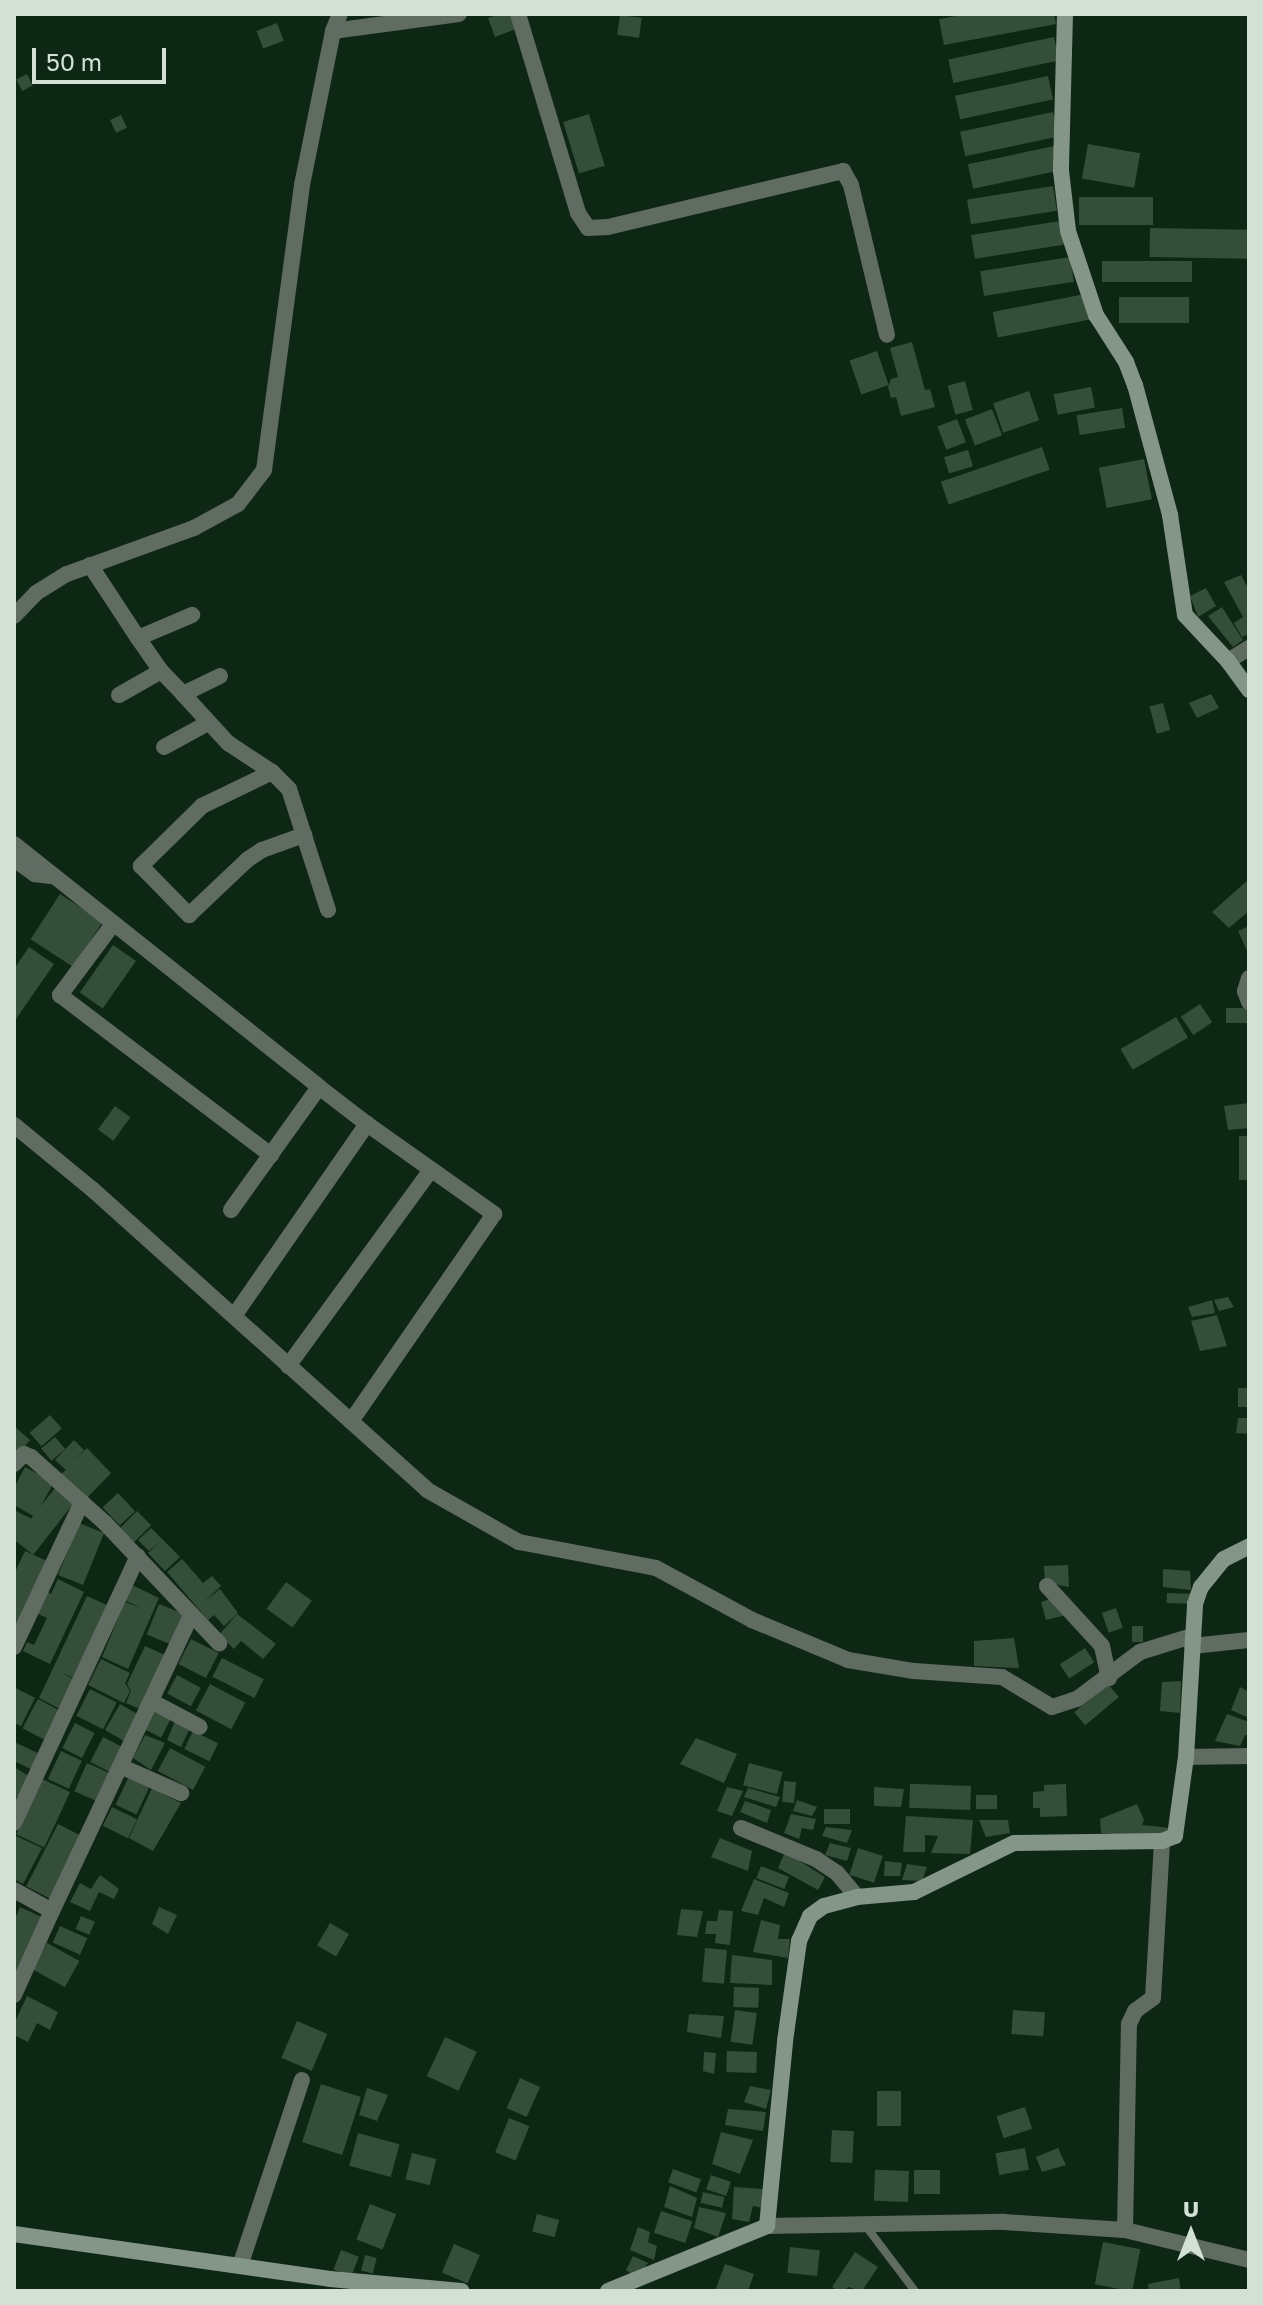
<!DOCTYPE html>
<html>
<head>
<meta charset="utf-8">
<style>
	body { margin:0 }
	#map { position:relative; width:1263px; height:2305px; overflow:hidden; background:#0e2715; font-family:"Golos Text",sans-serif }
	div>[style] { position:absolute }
	.building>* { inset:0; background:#344e39; transform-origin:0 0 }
	.lane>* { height:8px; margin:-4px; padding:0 4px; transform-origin:4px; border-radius:4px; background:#606c62 }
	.street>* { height:16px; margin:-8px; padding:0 8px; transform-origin:8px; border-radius:8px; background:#606c62 }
	.secondary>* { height:16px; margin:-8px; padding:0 8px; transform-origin:8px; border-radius:8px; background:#839687 }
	span { translate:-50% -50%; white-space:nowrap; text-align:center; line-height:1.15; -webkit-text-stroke:6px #0e2715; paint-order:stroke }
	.frame { position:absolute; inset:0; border:16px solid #d2e1d4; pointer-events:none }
	.north { position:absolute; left:1151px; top:2193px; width:80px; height:80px; -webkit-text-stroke:6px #0e2715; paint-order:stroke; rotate:0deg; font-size:22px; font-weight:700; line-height:32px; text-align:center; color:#d2e1d4 }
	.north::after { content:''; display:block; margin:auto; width:28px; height:36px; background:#d2e1d4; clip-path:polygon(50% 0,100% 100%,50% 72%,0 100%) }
	.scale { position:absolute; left:32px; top:48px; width:134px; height:36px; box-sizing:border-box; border:4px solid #d2e1d4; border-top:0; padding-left:10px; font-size:24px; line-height:28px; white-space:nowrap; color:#d2e1d4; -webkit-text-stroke:6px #0e2715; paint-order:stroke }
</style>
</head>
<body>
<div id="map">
	<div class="building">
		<div style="clip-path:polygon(499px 14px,511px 14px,516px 29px,495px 37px,488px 18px)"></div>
		<div style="clip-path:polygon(967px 14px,1054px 14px,1056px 24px,944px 45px,939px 19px)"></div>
		<div style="left:620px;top:15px;width:22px;height:20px;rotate:8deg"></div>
		<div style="left:277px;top:23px;width:19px;height:22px;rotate:69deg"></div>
		<div style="left:1054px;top:37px;width:24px;height:108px;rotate:78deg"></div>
		<div style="left:27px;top:74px;width:13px;height:12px;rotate:63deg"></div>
		<div style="left:1048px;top:76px;width:24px;height:95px;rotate:78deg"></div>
		<div style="left:1053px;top:112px;width:25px;height:95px;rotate:78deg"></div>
		<div style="left:589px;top:114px;width:54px;height:27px;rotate:73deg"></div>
		<div style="left:121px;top:115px;width:14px;height:12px;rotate:65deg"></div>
		<div style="left:1088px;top:144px;width:53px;height:35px;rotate:10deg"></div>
		<div style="left:1054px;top:146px;width:25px;height:88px;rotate:78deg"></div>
		<div style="left:1053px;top:186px;width:25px;height:87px;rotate:81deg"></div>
		<div style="left:1153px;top:197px;width:28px;height:74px;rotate:90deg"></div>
		<div style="left:1060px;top:221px;width:24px;height:90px;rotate:81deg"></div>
		<div style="left:1150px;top:228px;width:99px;height:29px;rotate:1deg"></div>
		<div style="left:1070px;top:257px;width:25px;height:91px;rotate:81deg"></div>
		<div style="left:1192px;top:261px;width:21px;height:90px;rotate:90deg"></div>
		<div style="left:1085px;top:294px;width:26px;height:94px;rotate:79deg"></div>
		<div style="left:1119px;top:297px;width:70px;height:26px"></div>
		<div style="clip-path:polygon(912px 342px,925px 390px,930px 389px,935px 407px,901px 416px,896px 397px,891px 398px,888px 387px,891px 379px,898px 377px,890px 348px)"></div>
		<div style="left:877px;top:351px;width:36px;height:29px;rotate:71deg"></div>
		<div style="left:965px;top:381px;width:30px;height:18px;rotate:75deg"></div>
		<div style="left:1091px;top:387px;width:21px;height:38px;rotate:79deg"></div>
		<div style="left:1029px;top:391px;width:31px;height:38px;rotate:71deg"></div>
		<div style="left:1122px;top:408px;width:20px;height:46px;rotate:81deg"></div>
		<div style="left:992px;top:409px;width:28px;height:29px;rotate:69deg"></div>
		<div style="left:957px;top:419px;width:25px;height:21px;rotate:69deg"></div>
		<div style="left:1042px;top:447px;width:24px;height:107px;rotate:71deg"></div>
		<div style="left:968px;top:450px;width:17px;height:25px;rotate:73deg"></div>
		<div style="left:1144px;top:459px;width:41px;height:46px;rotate:79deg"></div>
		<div style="clip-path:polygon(1241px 575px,1249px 590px,1249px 634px,1242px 637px,1234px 623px,1243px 617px,1224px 582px)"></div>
		<div style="clip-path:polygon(1206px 588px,1216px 606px,1198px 617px,1190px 596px)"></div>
		<div style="clip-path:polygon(1222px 607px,1243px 640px,1233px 647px,1208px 616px)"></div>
		<div style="clip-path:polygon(1211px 694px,1219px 708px,1197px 718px,1189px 703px)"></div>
		<div style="left:1163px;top:703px;width:28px;height:14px;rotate:75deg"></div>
		<div style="clip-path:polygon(1249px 879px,1249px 911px,1229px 928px,1212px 912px)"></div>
		<div style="left:60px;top:894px;width:51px;height:54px;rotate:33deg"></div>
		<div style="clip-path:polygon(1249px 926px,1249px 955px,1238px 931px)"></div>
		<div style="left:113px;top:945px;width:28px;height:58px;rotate:35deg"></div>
		<div style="clip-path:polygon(29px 947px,54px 964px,14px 1022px,14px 969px)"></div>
		<div style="left:1200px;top:1004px;width:22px;height:23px;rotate:56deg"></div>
		<div style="left:1249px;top:1008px;width:15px;height:23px;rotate:90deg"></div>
		<div style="left:1176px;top:1017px;width:24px;height:64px;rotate:60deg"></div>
		<div style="clip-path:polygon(1249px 1103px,1249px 1128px,1228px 1130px,1224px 1106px)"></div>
		<div style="left:115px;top:1106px;width:19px;height:29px;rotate:36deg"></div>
		<div style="left:1239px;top:1136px;width:10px;height:44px"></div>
		<div style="clip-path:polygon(1228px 1297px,1234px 1307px,1219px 1311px,1214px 1300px)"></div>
		<div style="clip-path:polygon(1212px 1300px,1215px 1313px,1192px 1317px,1188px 1307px)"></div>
		<div style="clip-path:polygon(1217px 1315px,1227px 1346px,1200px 1351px,1191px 1321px)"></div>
		<div style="left:1238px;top:1388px;width:11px;height:19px"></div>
		<div style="left:50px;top:1415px;width:18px;height:27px;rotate:49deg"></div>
		<div style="clip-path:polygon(1238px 1418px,1249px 1418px,1249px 1434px,1236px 1433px)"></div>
		<div style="clip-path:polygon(14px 1426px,30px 1440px,14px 1459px)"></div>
		<div style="left:55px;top:1437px;width:16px;height:18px;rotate:50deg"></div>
		<div style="clip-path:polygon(74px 1440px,84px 1450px,75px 1460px,87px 1448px,111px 1473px,87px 1498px,61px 1474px,66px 1470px,55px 1460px)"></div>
		<div style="clip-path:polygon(25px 1467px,54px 1482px,35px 1517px,14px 1505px,14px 1488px)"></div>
		<div style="left:55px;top:1488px;width:24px;height:66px;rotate:38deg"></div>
		<div style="left:118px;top:1493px;width:25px;height:21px;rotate:47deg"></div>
		<div style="clip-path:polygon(14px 1510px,34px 1520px,21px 1544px,14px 1540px)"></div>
		<div style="left:137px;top:1511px;width:20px;height:25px;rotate:45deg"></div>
		<div style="left:79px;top:1523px;width:27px;height:56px;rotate:22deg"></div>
		<div style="clip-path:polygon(151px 1528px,180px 1557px,165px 1571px,148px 1553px,160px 1542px,149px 1551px,138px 1540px)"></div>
		<div style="clip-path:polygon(25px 1551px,47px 1561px,14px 1632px,14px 1574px)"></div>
		<div style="clip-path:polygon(182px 1559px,203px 1583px,212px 1576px,221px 1586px,204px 1602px,220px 1589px,238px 1613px,224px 1626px,214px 1615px,208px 1620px,167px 1572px)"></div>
		<div style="clip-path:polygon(1068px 1565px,1069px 1587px,1045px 1582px,1044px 1566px)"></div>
		<div style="clip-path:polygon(1163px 1569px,1190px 1571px,1191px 1590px,1163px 1587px)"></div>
		<div style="clip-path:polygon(58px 1579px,84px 1592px,50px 1664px,23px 1651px,27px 1642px,34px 1645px,47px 1618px,36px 1613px,46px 1591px,51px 1594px)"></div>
		<div style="left:286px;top:1582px;width:32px;height:33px;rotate:36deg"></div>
		<div style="clip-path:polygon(132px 1585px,159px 1598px,128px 1669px,102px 1657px,125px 1602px,141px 1608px,124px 1600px)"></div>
		<div style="left:1167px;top:1593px;width:25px;height:10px;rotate:2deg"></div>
		<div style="clip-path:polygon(87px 1596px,111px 1607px,78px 1680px,60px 1672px,77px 1681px,62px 1710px,39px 1698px)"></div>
		<div style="clip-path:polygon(1050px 1599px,1070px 1614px,1046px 1620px,1041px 1602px)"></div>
		<div style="left:159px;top:1604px;width:29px;height:33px;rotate:22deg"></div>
		<div style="left:1116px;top:1608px;width:21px;height:15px;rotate:71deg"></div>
		<div style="clip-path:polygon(237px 1614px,276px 1644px,263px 1659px,241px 1641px,234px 1649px,219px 1635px)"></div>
		<div style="left:1132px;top:1626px;width:11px;height:16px"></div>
		<div style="clip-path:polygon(1014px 1638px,1019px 1668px,974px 1666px,974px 1641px)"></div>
		<div style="left:191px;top:1639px;width:31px;height:28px;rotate:27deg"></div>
		<div style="clip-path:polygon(145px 1646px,165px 1655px,140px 1709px,126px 1703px,131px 1691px,127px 1684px)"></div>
		<div style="left:1085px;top:1648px;width:17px;height:30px;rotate:57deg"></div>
		<div style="left:222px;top:1658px;width:47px;height:21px;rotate:27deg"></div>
		<div style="clip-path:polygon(101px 1659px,130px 1673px,125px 1683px,130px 1691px,124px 1703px,88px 1685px)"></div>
		<div style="left:177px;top:1675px;width:27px;height:21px;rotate:28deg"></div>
		<div style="clip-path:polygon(1181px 1681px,1180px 1713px,1160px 1711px,1162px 1682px)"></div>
		<div style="left:210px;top:1684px;width:40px;height:30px;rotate:28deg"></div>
		<div style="left:1108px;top:1684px;width:17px;height:44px;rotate:50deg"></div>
		<div style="clip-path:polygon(14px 1687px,35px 1698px,21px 1726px,14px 1723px)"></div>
		<div style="clip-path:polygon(1240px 1687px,1249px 1692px,1249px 1718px,1231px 1710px)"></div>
		<div style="left:90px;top:1689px;width:30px;height:30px;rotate:27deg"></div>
		<div style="left:38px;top:1699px;width:26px;height:33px;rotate:28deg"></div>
		<div style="left:120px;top:1704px;width:24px;height:30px;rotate:30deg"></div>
		<div style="left:155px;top:1710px;width:18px;height:22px;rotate:27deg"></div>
		<div style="clip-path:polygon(1227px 1714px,1249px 1722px,1249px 1736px,1245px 1735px,1240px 1746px,1215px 1741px)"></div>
		<div style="clip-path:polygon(176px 1719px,190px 1728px,181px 1747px,167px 1740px)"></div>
		<div style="left:75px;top:1723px;width:22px;height:28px;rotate:27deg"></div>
		<div style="left:193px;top:1731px;width:28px;height:20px;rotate:26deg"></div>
		<div style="clip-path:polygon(145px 1735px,165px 1743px,151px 1770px,133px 1758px)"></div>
		<div style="left:103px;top:1737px;width:22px;height:28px;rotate:27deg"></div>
		<div style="clip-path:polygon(696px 1738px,737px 1754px,724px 1783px,680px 1764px)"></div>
		<div style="clip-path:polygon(14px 1742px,40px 1754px,33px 1770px,14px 1761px)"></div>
		<div style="left:170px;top:1748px;width:40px;height:26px;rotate:28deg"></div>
		<div style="left:61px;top:1751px;width:23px;height:31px;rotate:25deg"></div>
		<div style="left:87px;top:1763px;width:24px;height:31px;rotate:24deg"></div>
		<div style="left:749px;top:1763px;width:35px;height:23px;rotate:15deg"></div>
		<div style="clip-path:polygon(14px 1767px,29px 1776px,17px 1797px,14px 1796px)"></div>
		<div style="left:130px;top:1774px;width:23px;height:34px;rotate:25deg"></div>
		<div style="left:42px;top:1779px;width:31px;height:61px;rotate:25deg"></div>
		<div style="left:784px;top:1781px;width:12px;height:21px;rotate:5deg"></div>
		<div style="clip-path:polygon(1066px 1784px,1067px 1816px,1040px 1817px,1040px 1808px,1033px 1808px,1033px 1792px,1044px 1791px,1044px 1785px)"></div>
		<div style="left:971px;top:1786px;width:24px;height:61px;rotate:92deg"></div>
		<div style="clip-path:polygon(727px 1787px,743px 1791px,732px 1816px,717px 1811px)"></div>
		<div style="clip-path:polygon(874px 1787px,904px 1789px,901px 1807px,874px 1806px)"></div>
		<div style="clip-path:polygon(152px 1788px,181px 1803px,153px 1851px,129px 1838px)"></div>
		<div style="clip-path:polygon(748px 1788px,780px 1797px,776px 1807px,744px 1797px)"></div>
		<div style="left:976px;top:1795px;width:21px;height:14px"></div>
		<div style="clip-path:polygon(797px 1800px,817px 1807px,812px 1816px,793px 1811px)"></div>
		<div style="clip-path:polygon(745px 1801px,771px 1810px,767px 1823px,740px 1812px)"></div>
		<div style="clip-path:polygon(1137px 1804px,1144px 1820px,1142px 1825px,1171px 1828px,1169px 1838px,1101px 1833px,1100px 1819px)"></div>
		<div style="left:112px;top:1807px;width:28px;height:21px;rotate:26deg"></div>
		<div style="left:824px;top:1809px;width:26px;height:15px"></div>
		<div style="clip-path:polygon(791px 1814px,816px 1819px,813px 1830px,802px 1828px,799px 1839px,784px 1833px)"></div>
		<div style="clip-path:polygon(906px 1816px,973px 1820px,970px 1854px,931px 1853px,938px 1836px,925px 1835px,925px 1852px,903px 1852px)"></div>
		<div style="clip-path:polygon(979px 1820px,1008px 1820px,1010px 1833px,986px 1837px)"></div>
		<div style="left:58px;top:1824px;width:27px;height:70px;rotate:27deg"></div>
		<div style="clip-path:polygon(826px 1827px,852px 1830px,847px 1843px,822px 1836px)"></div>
		<div style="clip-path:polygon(16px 1836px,42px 1848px,23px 1884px,14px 1879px)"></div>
		<div style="clip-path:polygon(720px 1838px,752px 1851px,748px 1871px,711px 1857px)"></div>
		<div style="clip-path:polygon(830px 1843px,851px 1848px,847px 1861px,825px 1855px)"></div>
		<div style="left:858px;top:1848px;width:26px;height:28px;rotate:18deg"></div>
		<div style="clip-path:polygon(785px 1852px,825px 1877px,818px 1890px,778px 1868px)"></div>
		<div style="clip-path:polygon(885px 1861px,902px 1863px,900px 1876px,884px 1876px)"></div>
		<div style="clip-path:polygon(907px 1864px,927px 1867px,922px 1881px,902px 1880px)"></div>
		<div style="left:761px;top:1866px;width:30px;height:13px;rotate:21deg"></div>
		<div style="clip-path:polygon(100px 1875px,119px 1889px,114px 1899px,99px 1892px,90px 1911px,70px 1902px,80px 1883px,91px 1889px)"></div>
		<div style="clip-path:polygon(754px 1879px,789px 1893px,784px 1907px,764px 1898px,758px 1915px,741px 1911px)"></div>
		<div style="clip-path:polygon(20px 1907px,44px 1918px,14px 1986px,14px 1921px)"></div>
		<div style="clip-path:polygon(159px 1907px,177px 1915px,168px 1934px,152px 1924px)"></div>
		<div style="clip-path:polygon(681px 1909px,703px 1911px,697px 1937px,677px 1935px)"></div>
		<div style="clip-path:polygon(719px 1910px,733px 1911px,730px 1945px,715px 1943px,716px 1934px,705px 1934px,707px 1921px,717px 1921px)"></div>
		<div style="left:81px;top:1916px;width:15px;height:14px;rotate:23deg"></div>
		<div style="clip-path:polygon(761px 1920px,780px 1925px,778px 1939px,790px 1939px,788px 1958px,753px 1952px)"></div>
		<div style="left:330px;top:1923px;width:22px;height:26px;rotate:30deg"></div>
		<div style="left:60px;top:1926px;width:30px;height:18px;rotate:24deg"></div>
		<div style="left:47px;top:1943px;width:37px;height:30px;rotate:29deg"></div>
		<div style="left:705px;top:1948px;width:22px;height:34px;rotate:5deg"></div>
		<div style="clip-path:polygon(732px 1955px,772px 1960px,772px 1985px,730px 1983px)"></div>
		<div style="left:734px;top:1987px;width:25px;height:20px;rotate:2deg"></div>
		<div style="clip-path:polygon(27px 1996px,58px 2012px,50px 2030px,37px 2023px,28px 2042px,14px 2035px,14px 2024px)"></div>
		<div style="left:735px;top:2010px;width:22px;height:32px;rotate:8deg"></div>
		<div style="left:1013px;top:2010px;width:32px;height:24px;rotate:4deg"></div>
		<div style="clip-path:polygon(689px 2014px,724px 2016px,721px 2038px,687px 2032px)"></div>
		<div style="left:297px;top:2021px;width:33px;height:40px;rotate:23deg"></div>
		<div style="left:445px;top:2037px;width:35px;height:43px;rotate:25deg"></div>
		<div style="left:727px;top:2051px;width:30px;height:21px;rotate:2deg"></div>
		<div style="clip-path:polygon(704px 2052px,716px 2053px,714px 2074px,703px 2071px)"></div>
		<div style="left:520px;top:2078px;width:22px;height:33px;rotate:24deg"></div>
		<div style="left:321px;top:2084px;width:42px;height:61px;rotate:18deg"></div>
		<div style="clip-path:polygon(750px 2086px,771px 2090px,766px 2109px,744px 2102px)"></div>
		<div style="clip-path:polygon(367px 2088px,388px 2095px,377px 2121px,359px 2115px)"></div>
		<div style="left:877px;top:2091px;width:24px;height:35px"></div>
		<div style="left:1025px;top:2107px;width:23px;height:30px;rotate:72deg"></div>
		<div style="clip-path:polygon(728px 2109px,766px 2112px,763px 2131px,725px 2125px)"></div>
		<div style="left:509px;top:2118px;width:22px;height:37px;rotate:22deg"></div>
		<div style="left:832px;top:2130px;width:22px;height:32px;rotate:3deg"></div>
		<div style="clip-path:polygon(721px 2132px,753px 2140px,740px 2174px,712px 2164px)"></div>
		<div style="left:358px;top:2133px;width:43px;height:34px;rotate:15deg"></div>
		<div style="left:1025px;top:2148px;width:22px;height:30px;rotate:80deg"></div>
		<div style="clip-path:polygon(1058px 2148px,1066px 2165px,1042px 2172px,1036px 2157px)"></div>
		<div style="left:412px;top:2153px;width:25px;height:27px;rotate:14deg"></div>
		<div style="left:673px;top:2169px;width:30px;height:14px;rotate:20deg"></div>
		<div style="left:914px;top:2170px;width:26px;height:24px"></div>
		<div style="left:909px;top:2171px;width:31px;height:34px;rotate:92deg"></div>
		<div style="left:711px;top:2175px;width:21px;height:15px;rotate:19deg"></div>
		<div style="clip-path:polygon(670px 2186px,697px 2198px,692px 2217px,664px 2207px)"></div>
		<div style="clip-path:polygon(734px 2187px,766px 2189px,764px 2208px,753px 2206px,749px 2222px,732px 2219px)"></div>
		<div style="left:703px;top:2192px;width:22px;height:11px;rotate:13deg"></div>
		<div style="left:370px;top:2204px;width:28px;height:38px;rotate:21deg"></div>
		<div style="clip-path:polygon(699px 2207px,726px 2213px,718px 2237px,694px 2228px)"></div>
		<div style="left:661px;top:2211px;width:33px;height:23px;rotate:18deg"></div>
		<div style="left:537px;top:2214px;width:23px;height:18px;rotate:15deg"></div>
		<div style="clip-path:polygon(638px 2227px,650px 2232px,648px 2242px,657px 2246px,654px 2260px,630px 2250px)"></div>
		<div style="left:1103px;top:2242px;width:38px;height:43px;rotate:11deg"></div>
		<div style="left:454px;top:2244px;width:28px;height:31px;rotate:23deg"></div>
		<div style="left:790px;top:2247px;width:30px;height:26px;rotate:6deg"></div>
		<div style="left:341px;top:2250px;width:19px;height:21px;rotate:21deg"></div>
		<div style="clip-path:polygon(855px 2252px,878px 2267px,862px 2291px,848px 2287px,845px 2291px,838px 2291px,832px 2287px)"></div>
		<div style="left:365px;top:2255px;width:12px;height:16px;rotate:14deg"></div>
		<div style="clip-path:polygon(633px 2256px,648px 2263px,637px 2278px,626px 2270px)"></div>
		<div style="clip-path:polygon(725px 2264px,754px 2274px,748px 2291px,715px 2291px)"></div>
		<div style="clip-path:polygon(1179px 2278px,1181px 2291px,1149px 2291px,1148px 2284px)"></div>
	</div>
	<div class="lane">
		<div style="left:865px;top:2225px;width:83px;rotate:52.9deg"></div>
	</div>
	<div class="street">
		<div style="left:518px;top:14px;width:208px;rotate:73.2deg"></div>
		<div style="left:578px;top:213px;width:18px;rotate:56deg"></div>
		<div style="left:588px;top:228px;width:20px;rotate:-3deg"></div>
		<div style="left:608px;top:227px;width:242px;rotate:-13.4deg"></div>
		<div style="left:843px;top:171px;width:16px;rotate:60deg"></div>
		<div style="left:851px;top:185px;width:154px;rotate:76.5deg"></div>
		<div style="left:333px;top:31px;width:127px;rotate:-7.7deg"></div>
		<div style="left:90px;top:565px;width:87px;rotate:56.7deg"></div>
		<div style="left:138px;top:638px;width:59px;rotate:-23.1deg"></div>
		<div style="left:14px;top:616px;width:32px;rotate:-46deg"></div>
		<div style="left:36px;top:593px;width:36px;rotate:-32deg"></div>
		<div style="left:67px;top:574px;width:135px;rotate:-19.9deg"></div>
		<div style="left:194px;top:528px;width:50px;rotate:-28.6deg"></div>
		<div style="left:238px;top:504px;width:43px;rotate:-52.6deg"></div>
		<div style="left:264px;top:470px;width:288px;rotate:-82.4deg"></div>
		<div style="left:302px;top:185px;width:157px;rotate:-78.6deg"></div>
		<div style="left:333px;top:31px;width:18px;rotate:-68deg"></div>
		<div style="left:138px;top:638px;width:40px;rotate:55.1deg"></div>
		<div style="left:161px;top:671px;width:32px;rotate:46deg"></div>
		<div style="left:183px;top:694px;width:41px;rotate:-25.9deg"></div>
		<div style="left:1228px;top:661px;width:25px;rotate:-32deg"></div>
		<div style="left:183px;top:694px;width:67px;rotate:47.4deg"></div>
		<div style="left:228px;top:743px;width:53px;rotate:33.4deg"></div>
		<div style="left:272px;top:772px;width:24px;rotate:45deg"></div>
		<div style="left:289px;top:789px;width:127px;rotate:72.1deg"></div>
		<div style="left:119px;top:695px;width:48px;rotate:-29.7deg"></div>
		<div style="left:164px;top:747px;width:50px;rotate:-28.6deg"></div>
		<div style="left:272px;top:772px;width:78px;rotate:154.1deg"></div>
		<div style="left:202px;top:806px;width:86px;rotate:135.5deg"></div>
		<div style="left:141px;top:866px;width:69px;rotate:45.6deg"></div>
		<div style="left:189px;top:915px;width:80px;rotate:-43.5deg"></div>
		<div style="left:247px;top:860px;width:18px;rotate:-34deg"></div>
		<div style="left:262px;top:850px;width:45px;rotate:-19.7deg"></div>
		<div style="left:14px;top:844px;width:390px;rotate:38.5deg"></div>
		<div style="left:14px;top:859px;width:26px;rotate:36deg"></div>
		<div style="left:35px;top:874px;width:15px;rotate:8deg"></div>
		<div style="left:113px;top:924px;width:89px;rotate:126.7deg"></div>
		<div style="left:60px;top:995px;width:265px;rotate:37.2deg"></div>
		<div style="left:1249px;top:978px;width:14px;rotate:107deg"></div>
		<div style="left:1245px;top:991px;width:12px;rotate:70deg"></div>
		<div style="left:14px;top:1125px;width:101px;rotate:39.4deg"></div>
		<div style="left:92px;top:1189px;width:450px;rotate:41.9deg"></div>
		<div style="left:427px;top:1490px;width:106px;rotate:29.5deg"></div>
		<div style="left:519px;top:1542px;width:139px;rotate:10.7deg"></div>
		<div style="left:656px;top:1568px;width:109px;rotate:28.4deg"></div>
		<div style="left:752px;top:1620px;width:104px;rotate:22.6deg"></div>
		<div style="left:848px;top:1660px;width:67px;rotate:9.5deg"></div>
		<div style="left:914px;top:1671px;width:88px;rotate:3.9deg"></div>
		<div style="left:1002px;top:1677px;width:58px;rotate:31deg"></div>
		<div style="left:1052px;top:1707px;width:26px;rotate:-18deg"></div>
		<div style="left:1077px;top:1699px;width:79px;rotate:-36.7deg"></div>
		<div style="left:1140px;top:1652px;width:54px;rotate:-17.1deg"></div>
		<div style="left:231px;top:1210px;width:151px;rotate:-54.4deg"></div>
		<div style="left:319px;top:1087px;width:61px;rotate:37.6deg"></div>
		<div style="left:234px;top:1316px;width:234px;rotate:-55.3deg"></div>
		<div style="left:367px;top:1124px;width:156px;rotate:35.3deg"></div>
		<div style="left:494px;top:1214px;width:252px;rotate:124.6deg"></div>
		<div style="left:288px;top:1366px;width:243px;rotate:-53.9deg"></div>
		<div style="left:14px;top:1464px;width:14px;rotate:-45deg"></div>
		<div style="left:24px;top:1454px;width:8px;rotate:23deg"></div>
		<div style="left:31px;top:1457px;width:99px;rotate:41.7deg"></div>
		<div style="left:105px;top:1523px;width:166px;rotate:46.5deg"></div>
		<div style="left:1047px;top:1586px;width:81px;rotate:47.5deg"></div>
		<div style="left:1102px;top:1646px;width:33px;rotate:78deg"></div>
		<div style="left:1192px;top:1646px;width:57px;rotate:-6deg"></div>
		<div style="left:14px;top:1647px;width:160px;rotate:-64.9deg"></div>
		<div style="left:151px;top:1701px;width:55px;rotate:28deg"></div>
		<div style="left:1186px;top:1757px;width:63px;rotate:-0.9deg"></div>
		<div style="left:120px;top:1766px;width:67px;rotate:23.9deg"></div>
		<div style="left:14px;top:1823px;width:294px;rotate:-65.1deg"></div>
		<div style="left:741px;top:1828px;width:81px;rotate:22.5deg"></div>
		<div style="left:816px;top:1859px;width:25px;rotate:34deg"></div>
		<div style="left:837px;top:1873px;width:31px;rotate:50deg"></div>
		<div style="left:14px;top:1890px;width:43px;rotate:28.9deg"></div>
		<div style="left:52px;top:1911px;width:328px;rotate:-64.8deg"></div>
		<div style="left:14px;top:1995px;width:92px;rotate:-65.7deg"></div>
		<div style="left:767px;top:2226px;width:237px;rotate:-1deg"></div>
		<div style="left:1004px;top:2222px;width:121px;rotate:3.8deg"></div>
		<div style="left:1125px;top:2230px;width:128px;rotate:13.6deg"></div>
		<div style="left:1125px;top:2230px;width:206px;rotate:-88.9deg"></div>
		<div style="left:1129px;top:2024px;width:14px;rotate:-65deg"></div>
		<div style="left:1135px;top:2011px;width:22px;rotate:-36deg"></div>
		<div style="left:1153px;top:1998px;width:157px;rotate:-86.7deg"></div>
		<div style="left:240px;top:2266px;width:196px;rotate:-71.6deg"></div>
	</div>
	<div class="secondary">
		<div style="left:1065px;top:14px;width:157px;rotate:91.5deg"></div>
		<div style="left:1061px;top:171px;width:60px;rotate:83.3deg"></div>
		<div style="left:1068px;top:231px;width:89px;rotate:71.6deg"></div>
		<div style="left:1096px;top:315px;width:56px;rotate:57.4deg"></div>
		<div style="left:1126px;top:362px;width:25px;rotate:69deg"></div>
		<div style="left:1135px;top:385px;width:135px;rotate:74.9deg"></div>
		<div style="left:1170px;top:515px;width:101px;rotate:81.5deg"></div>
		<div style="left:1185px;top:615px;width:63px;rotate:46.9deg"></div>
		<div style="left:1228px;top:661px;width:36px;rotate:54deg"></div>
		<div style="left:14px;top:2234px;width:319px;rotate:8.1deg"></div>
		<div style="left:330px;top:2279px;width:132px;rotate:5.2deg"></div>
		<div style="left:608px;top:2291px;width:172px;rotate:-22.2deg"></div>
		<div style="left:767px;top:2226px;width:186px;rotate:-84.4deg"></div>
		<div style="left:785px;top:2041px;width:101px;rotate:-82deg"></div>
		<div style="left:799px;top:1941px;width:27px;rotate:-66deg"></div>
		<div style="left:810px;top:1916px;width:17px;rotate:-36deg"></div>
		<div style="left:824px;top:1906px;width:34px;rotate:-15deg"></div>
		<div style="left:857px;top:1897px;width:57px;rotate:-5deg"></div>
		<div style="left:914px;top:1892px;width:111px;rotate:-26.1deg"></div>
		<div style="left:1014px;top:1843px;width:148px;rotate:-0.8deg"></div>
		<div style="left:1162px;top:1841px;width:14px;rotate:-21deg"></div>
		<div style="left:1175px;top:1836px;width:80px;rotate:-82.1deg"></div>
		<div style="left:1186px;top:1757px;width:153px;rotate:-86.6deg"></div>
		<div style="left:1195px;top:1604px;width:18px;rotate:-71deg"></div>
		<div style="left:1201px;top:1587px;width:36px;rotate:-51deg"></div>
		<div style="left:1224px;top:1559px;width:28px;rotate:-27deg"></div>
	</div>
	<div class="frame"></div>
	<div class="north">U</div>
	<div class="scale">50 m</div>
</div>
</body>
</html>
